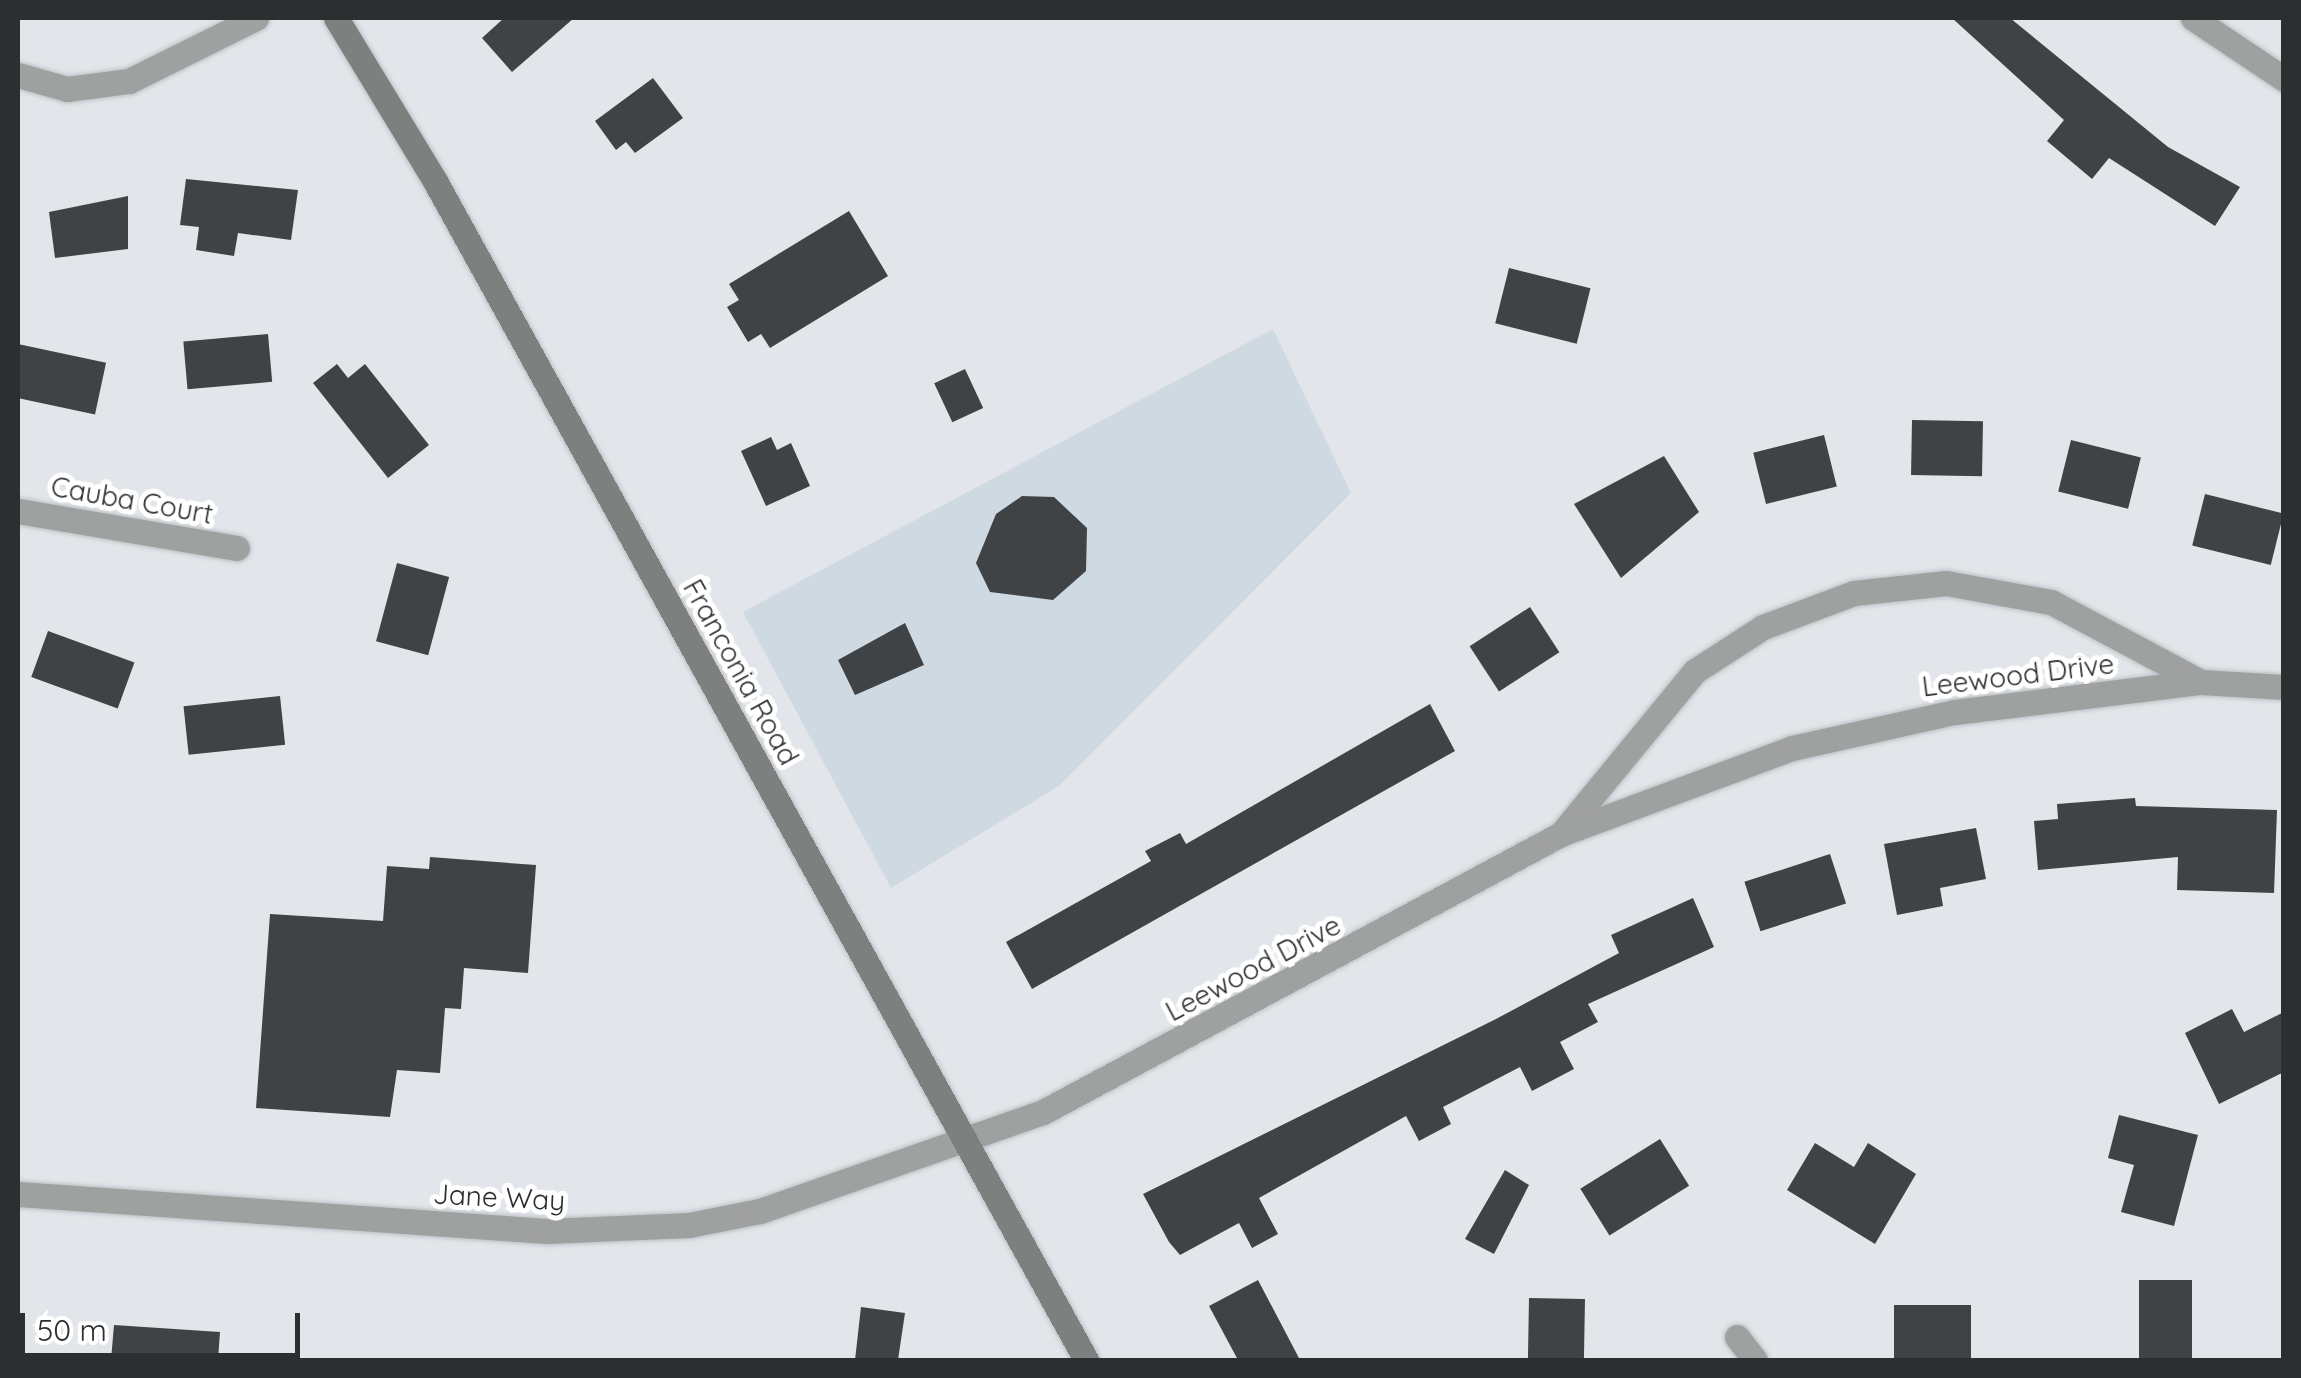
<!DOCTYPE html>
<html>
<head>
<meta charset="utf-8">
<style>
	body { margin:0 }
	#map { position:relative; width:2301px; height:1378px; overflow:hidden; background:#e2e6ea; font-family:Quicksand,sans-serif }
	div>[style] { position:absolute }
	.built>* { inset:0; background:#cfd9e2 }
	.building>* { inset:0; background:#404346; transform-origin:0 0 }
	.roads { filter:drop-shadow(0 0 2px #bec1c5) drop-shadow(0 0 2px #bec1c5) }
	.street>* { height:25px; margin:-12.5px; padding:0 12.5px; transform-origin:12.5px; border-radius:12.5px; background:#9fa1a0 }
	.secondary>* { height:25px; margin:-12.5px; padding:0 12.5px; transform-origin:12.5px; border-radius:12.5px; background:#7d807e }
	span { translate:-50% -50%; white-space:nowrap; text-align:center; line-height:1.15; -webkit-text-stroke:10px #fff; paint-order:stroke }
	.street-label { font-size:28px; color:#2d2e30 }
	.frame { position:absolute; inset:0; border:20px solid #2d2e30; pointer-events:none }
	.scale { position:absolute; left:20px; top:1313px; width:280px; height:45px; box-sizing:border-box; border:5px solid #2d2e30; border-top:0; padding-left:12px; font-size:30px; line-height:35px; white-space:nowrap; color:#2d2e30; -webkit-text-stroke:8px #fff; paint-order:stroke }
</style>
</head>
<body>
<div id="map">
	<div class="built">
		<div style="clip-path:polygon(1273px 329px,1351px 493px,1059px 786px,891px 888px,743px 612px)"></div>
	</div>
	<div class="building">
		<div style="clip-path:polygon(504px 18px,574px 18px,512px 72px,482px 38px)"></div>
		<div style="clip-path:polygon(1952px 18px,2010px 18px,2168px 147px,2240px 187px,2215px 226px,2109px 158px,2092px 179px,2047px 141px,2064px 120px)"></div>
		<div style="clip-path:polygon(653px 78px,683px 118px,635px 153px,626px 142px,616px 150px,595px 121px)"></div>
		<div style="clip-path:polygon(186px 179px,298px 190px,291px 240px,238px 233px,234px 256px,196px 250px,199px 227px,180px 225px)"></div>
		<div style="clip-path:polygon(128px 196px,128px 249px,55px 258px,49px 212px)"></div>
		<div style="clip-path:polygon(849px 211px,888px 276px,770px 348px,761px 334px,748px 342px,727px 307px,739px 300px,729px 284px)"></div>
		<div style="left:1509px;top:268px;width:84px;height:57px;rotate:14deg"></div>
		<div style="left:268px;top:334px;width:48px;height:85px;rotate:85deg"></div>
		<div style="left:18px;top:344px;width:90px;height:53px;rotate:12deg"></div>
		<div style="clip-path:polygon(337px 364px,348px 378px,365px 364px,429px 445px,388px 478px,313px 383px)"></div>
		<div style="left:965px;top:369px;width:43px;height:34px;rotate:65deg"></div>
		<div style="left:1912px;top:420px;width:71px;height:55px;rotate:1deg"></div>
		<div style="left:1824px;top:435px;width:53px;height:73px;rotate:76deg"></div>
		<div style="clip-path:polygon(771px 437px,777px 450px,791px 443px,810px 486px,766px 506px,741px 451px)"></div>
		<div style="left:2071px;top:440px;width:72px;height:53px;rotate:14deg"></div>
		<div style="clip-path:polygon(1664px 456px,1699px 512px,1621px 578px,1574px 504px)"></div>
		<div style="left:2205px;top:494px;width:81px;height:53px;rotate:14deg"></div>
		<div style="clip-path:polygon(1022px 496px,1054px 497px,1087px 528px,1086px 571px,1053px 600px,990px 592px,976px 563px,996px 514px)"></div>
		<div style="left:397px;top:563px;width:54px;height:81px;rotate:15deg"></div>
		<div style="left:1530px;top:607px;width:54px;height:72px;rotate:57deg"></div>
		<div style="clip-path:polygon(905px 623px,924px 665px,855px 695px,838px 660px)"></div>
		<div style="left:48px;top:631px;width:92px;height:49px;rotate:20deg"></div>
		<div style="left:280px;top:696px;width:49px;height:97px;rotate:84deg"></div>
		<div style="clip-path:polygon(1430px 704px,1455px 751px,1032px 989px,1006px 942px,1151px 861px,1145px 851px,1180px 833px,1186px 844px)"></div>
		<div style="clip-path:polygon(2135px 798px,2136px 806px,2277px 810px,2274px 893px,2177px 890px,2178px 857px,2038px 870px,2034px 821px,2058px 819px,2057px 804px)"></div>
		<div style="clip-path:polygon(1976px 828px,1986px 879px,1940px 888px,1943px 906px,1897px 915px,1884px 844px)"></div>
		<div style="left:1830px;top:854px;width:52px;height:90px;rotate:72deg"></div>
		<div style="clip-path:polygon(430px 857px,536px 865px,528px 973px,464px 968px,461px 1009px,445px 1008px,440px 1073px,397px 1070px,390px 1117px,256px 1108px,270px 914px,383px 921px,387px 866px,429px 869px)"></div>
		<div style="clip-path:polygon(1693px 898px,1714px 947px,1588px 1004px,1598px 1022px,1560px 1042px,1574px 1069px,1532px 1091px,1520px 1067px,1443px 1107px,1451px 1124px,1419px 1141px,1406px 1116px,1259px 1198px,1278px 1234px,1252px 1248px,1239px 1223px,1180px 1255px,1169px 1242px,1143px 1194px,1496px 1019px,1619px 953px,1611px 935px)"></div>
		<div style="clip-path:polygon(2232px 1009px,2244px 1032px,2284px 1012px,2284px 1072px,2219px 1104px,2185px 1033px)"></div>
		<div style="clip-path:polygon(2119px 1115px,2198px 1135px,2174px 1226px,2121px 1212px,2134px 1165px,2108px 1158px)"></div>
		<div style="left:1660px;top:1139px;width:55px;height:94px;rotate:58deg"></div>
		<div style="clip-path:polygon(1815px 1143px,1854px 1167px,1868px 1143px,1916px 1174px,1875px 1244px,1787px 1190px)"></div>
		<div style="clip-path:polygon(1505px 1170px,1529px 1185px,1494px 1254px,1465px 1239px)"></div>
		<div style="clip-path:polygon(1258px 1280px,1300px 1360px,1238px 1360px,1209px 1306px)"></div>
		<div style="left:2192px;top:1280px;width:80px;height:53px;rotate:90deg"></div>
		<div style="left:1529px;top:1298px;width:56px;height:62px;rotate:1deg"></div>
		<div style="left:1894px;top:1305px;width:77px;height:55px"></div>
		<div style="clip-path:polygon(861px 1307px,905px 1313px,898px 1360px,855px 1360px)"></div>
		<div style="clip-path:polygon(114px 1325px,220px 1332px,218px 1360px,111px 1360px)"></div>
	</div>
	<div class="roads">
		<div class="street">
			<div style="left:2193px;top:18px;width:110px;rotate:33.8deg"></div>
			<div style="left:18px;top:75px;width:51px;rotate:15.9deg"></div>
			<div style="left:67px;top:89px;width:63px;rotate:-7.4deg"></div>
			<div style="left:129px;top:81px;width:142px;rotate:-26.4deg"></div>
			<div style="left:18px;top:511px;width:222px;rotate:9.6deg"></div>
			<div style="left:1561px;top:834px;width:211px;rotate:-50.6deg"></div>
			<div style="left:1695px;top:671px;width:81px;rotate:-32.9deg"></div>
			<div style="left:1763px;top:627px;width:97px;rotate:-20.5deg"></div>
			<div style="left:1854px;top:593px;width:93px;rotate:-6.2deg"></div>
			<div style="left:1946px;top:583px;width:107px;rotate:10.3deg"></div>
			<div style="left:2051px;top:602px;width:170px;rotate:28.1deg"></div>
			<div style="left:18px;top:1194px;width:530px;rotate:4deg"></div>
			<div style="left:547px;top:1231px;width:142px;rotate:-2.4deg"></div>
			<div style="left:689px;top:1225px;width:72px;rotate:-11.2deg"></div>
			<div style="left:760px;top:1211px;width:300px;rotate:-19.3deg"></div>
			<div style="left:1043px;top:1112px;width:588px;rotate:-28.22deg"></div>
			<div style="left:1561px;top:834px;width:246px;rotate:-20.4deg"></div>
			<div style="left:1792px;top:748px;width:167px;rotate:-12.5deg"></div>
			<div style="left:1955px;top:712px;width:248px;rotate:-7deg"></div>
			<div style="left:2201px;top:682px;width:83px;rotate:3.4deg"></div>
			<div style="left:1737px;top:1337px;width:29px;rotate:52deg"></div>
		</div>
		<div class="secondary">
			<div style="left:336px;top:18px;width:191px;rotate:58.7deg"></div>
			<div style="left:435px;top:181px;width:1347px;rotate:61.09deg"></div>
		</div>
	</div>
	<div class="street-label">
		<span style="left:132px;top:500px;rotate:10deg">Cauba Court</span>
		<span style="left:741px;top:672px;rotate:61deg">Franconia Road</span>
		<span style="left:2018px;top:675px;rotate:-7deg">Leewood Drive</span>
		<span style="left:1253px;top:968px;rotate:-28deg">Leewood Drive</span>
		<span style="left:499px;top:1197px;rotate:3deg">Jane Way</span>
	</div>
	<div class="frame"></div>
	<div class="scale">50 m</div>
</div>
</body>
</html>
